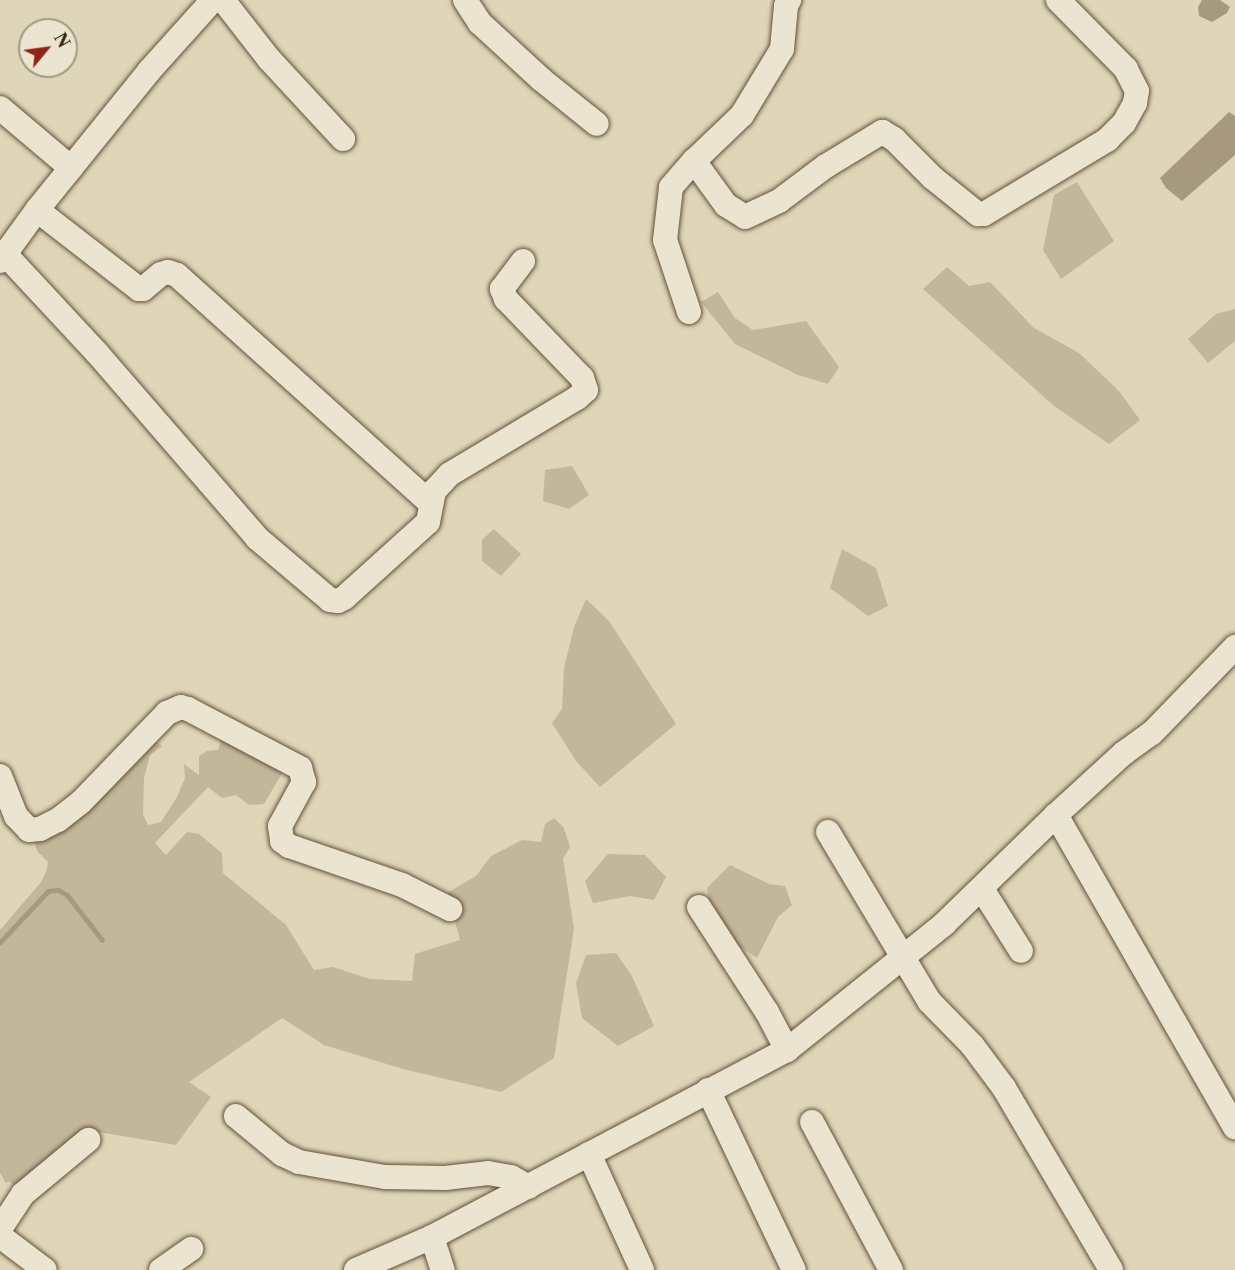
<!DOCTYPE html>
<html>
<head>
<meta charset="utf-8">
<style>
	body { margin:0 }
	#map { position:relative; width:1235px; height:1270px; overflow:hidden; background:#dfd5b8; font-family:"Libre Caslon Text",serif }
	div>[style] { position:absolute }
	.green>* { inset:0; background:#c3b79b }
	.water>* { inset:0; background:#a7997f }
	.stream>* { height:5px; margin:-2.5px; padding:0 2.5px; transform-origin:2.5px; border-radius:2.5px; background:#a7997f }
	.roads { filter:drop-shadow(0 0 2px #645139) drop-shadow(0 0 2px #645139) }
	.minor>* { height:24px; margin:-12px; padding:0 12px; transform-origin:12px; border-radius:12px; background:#eae4d1 }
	span { translate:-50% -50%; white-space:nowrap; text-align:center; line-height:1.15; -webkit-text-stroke:4.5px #eae4d1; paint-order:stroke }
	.north { position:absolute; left:18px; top:18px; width:60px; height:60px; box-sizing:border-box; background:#eae4d1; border:2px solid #a49883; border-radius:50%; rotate:61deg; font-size:16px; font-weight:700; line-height:24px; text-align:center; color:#3b250f }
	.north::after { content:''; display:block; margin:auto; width:21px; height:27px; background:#8f2418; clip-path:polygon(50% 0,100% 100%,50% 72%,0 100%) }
</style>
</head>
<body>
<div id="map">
	<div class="green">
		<div style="clip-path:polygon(1077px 182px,1114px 241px,1061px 279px,1043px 250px,1054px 195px)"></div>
		<div style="clip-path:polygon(947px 267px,969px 286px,990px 282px,1034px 328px,1079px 353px,1119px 391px,1140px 420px,1109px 444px,1053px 405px,923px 289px)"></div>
		<div style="clip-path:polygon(718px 292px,735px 318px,753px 330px,806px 321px,839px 367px,828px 384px,798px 375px,735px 344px,701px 302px)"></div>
		<div style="clip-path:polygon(1235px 309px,1235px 341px,1208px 363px,1188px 339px,1216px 314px)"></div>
		<div style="clip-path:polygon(572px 466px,589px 495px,569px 509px,543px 501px,545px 470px)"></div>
		<div style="clip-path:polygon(494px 529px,521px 554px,501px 576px,482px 561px,482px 540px)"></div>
		<div style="clip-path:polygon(842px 549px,876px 568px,888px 606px,868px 616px,830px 588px)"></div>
		<div style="clip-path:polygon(586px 599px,609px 621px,676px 724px,600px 787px,576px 761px,552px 723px,562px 709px,564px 668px,574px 627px)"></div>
		<div style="clip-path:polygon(224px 732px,288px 763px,264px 804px,249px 805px,236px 795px,222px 798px,208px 787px,155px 843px,166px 855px,187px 832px,199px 834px,222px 853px,223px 873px,286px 925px,314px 970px,333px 967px,370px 979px,412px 981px,415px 954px,460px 940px,447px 893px,476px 876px,491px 856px,522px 840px,541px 842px,545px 824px,554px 818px,564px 828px,570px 847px,563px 859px,574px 928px,554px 1058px,501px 1092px,403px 1069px,324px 1045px,282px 1018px,189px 1082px,211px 1097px,176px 1145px,86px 1130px,17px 1190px,10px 1181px,6px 1183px,0 1173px,0 930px,42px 881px,47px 869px,48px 862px,37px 851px,33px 837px,151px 737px,162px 746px,150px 755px,144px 778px,143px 814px,148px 825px,161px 822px,177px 797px,185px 778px,184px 764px,199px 775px,199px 756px,207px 751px,218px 750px)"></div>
		<div style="clip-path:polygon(608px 854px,645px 855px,666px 877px,654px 900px,630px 896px,593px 903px,585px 881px)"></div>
		<div style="clip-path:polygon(730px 865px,769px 884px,785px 886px,792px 905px,778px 917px,757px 958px,733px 942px,711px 917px,707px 888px)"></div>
		<div style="clip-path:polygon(616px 953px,632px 976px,654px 1026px,618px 1046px,582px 1018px,576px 983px,586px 955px)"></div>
	</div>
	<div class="water">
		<div style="clip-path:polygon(1202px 0,1220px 0,1230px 7px,1227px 13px,1212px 22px,1199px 16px,1198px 7px)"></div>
		<div style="clip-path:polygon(1229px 112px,1235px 116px,1235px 155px,1182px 201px,1166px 188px,1160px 178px)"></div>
	</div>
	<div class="stream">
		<div style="left:0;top:942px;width:70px;rotate:-46.7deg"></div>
		<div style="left:48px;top:891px;width:10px;rotate:-6deg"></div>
		<div style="left:58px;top:890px;width:10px;rotate:29deg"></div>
		<div style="left:67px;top:895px;width:57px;rotate:52.1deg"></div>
	</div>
	<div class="roads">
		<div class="minor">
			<div style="left:223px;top:0;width:75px;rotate:52.1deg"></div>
			<div style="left:269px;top:59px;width:109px;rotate:47.2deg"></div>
			<div style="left:465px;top:0;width:27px;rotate:57deg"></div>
			<div style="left:480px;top:23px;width:84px;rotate:42.6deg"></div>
			<div style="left:542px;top:80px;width:70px;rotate:38.7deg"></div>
			<div style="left:0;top:108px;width:93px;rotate:40.2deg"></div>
			<div style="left:694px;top:161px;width:54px;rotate:54deg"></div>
			<div style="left:726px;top:205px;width:22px;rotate:32deg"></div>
			<div style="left:745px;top:217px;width:38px;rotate:-25deg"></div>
			<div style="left:779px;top:201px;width:59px;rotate:-36.7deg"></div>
			<div style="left:826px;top:166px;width:66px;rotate:-31.3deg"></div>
			<div style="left:882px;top:132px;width:14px;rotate:30deg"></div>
			<div style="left:894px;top:139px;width:55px;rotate:45deg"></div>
			<div style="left:933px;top:178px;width:58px;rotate:38.7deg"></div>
			<div style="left:978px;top:214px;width:6px"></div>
			<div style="left:984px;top:214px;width:144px;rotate:-31deg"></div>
			<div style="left:1107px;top:140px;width:24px;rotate:-45deg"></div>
			<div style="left:1124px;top:123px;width:23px;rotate:-61deg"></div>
			<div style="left:1135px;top:103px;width:12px;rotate:-81deg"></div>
			<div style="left:1137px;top:91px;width:25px;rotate:-117deg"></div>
			<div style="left:1126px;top:69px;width:97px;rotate:-134.6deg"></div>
			<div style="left:37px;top:210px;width:129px;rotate:37.8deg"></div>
			<div style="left:139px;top:289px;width:4px"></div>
			<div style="left:143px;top:289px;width:23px;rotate:-40deg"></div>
			<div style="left:161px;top:274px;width:7px;rotate:-16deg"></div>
			<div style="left:168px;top:272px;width:9px;rotate:18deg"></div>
			<div style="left:177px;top:275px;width:341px;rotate:42deg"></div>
			<div style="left:5px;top:254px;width:135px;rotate:47.1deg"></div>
			<div style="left:97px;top:353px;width:245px;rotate:49.1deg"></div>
			<div style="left:257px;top:538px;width:96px;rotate:40.3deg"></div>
			<div style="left:330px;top:600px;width:8px;rotate:7deg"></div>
			<div style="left:338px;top:601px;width:7px;rotate:-27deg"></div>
			<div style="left:344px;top:598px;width:113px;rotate:-42.1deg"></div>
			<div style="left:428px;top:522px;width:32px;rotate:-79deg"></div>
			<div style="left:434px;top:491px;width:23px;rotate:-47deg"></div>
			<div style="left:450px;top:474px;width:148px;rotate:-30.9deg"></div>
			<div style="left:577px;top:398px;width:12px;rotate:-42deg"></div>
			<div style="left:586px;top:390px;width:13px;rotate:-108deg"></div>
			<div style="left:582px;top:378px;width:110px;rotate:-133.9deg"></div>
			<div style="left:506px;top:299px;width:11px;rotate:-112deg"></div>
			<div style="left:502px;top:289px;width:35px;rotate:-53deg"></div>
			<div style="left:0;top:261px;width:63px;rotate:-54deg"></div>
			<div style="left:37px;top:210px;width:179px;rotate:-51.1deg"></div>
			<div style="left:149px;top:71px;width:96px;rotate:-48deg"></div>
			<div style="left:689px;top:312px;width:76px;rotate:-108.4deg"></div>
			<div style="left:665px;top:240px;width:53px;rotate:-83.5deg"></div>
			<div style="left:671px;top:187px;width:35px;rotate:-49deg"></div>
			<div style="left:694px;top:161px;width:66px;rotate:-43.8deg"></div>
			<div style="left:742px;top:115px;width:77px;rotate:-58.8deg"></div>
			<div style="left:782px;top:49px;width:43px;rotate:-84.7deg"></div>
			<div style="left:786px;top:6px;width:7px;rotate:-63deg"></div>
			<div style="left:0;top:776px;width:43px;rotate:68.2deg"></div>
			<div style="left:16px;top:816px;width:19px;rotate:47deg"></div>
			<div style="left:29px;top:830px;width:11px;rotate:-5deg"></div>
			<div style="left:40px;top:829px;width:20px;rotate:-27deg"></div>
			<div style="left:58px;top:820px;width:29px;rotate:-38deg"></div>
			<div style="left:81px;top:802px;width:124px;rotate:-46deg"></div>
			<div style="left:167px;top:713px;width:15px;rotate:-23deg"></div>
			<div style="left:181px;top:707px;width:7px;rotate:16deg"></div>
			<div style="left:188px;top:709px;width:127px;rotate:27.8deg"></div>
			<div style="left:300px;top:768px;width:15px;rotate:74deg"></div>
			<div style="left:304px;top:782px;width:50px;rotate:118.6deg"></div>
			<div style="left:280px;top:826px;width:15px;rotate:82deg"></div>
			<div style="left:282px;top:841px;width:9px;rotate:36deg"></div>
			<div style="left:289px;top:846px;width:120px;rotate:19deg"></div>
			<div style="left:402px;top:885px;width:54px;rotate:26.6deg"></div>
			<div style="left:1056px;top:815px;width:360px;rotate:60.2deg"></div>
			<div style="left:828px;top:832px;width:197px;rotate:59.1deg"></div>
			<div style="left:929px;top:1001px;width:62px;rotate:45.7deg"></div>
			<div style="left:972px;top:1045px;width:54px;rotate:53.3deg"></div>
			<div style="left:1004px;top:1088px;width:211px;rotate:59.5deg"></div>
			<div style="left:982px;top:889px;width:73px;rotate:57.8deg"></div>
			<div style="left:699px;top:907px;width:125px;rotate:57.1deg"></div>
			<div style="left:767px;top:1012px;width:43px;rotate:62.2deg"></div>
			<div style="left:708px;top:1090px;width:199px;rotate:64.5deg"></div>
			<div style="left:236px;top:1116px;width:60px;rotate:39.6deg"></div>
			<div style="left:282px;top:1154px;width:19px;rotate:25deg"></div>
			<div style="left:299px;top:1162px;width:87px;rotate:9.9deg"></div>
			<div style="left:385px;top:1177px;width:60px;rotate:1deg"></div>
			<div style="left:445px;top:1178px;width:43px;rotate:-6.6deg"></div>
			<div style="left:488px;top:1173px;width:23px;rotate:10deg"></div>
			<div style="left:511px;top:1177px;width:20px;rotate:30deg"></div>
			<div style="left:812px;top:1122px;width:168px;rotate:61.9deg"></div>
			<div style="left:589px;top:1154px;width:128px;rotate:65.4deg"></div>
			<div style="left:0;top:1229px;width:42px;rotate:-56.7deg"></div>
			<div style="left:23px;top:1194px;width:85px;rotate:-39.7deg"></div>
			<div style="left:0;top:1236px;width:56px;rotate:37.1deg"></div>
			<div style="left:432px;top:1237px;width:35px;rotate:72deg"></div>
			<div style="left:161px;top:1270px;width:37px;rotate:-35deg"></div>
			<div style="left:356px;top:1270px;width:83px;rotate:-23.5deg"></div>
			<div style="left:432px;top:1237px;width:401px;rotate:-27.8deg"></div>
			<div style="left:787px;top:1050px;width:201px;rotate:-38.7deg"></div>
			<div style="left:944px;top:924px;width:156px;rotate:-44.2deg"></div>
			<div style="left:1056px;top:815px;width:92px;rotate:-42.4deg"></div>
			<div style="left:1124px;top:753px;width:34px;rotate:-36deg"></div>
			<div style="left:1152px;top:733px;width:120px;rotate:-46deg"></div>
		</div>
	</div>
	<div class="north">N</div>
</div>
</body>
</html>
